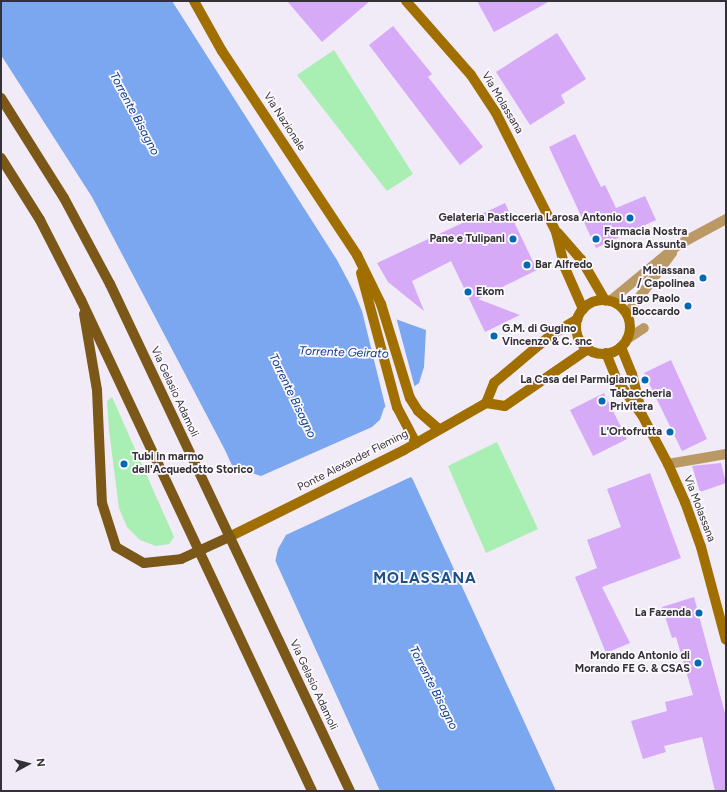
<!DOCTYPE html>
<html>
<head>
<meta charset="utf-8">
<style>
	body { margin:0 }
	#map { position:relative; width:727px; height:792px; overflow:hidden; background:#f1eaf7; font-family:Figtree,sans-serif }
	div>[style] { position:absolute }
	.green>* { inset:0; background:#a9eeb2 }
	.water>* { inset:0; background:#7aa7f0 }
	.pier>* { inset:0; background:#f1eaf7 }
	.building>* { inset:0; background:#d7aaf8 }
	.street>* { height:10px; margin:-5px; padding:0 5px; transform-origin:5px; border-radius:5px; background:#bb9965 }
	.secondary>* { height:10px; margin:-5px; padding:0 5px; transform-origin:5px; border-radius:5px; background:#a16f00 }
	.secondary>.ring { margin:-5px; padding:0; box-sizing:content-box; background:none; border:10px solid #a16f00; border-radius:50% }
	.primary>* { height:10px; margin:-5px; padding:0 5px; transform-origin:5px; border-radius:5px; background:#7b5817 }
	.dots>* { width:11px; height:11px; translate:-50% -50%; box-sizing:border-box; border:2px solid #fcf9fe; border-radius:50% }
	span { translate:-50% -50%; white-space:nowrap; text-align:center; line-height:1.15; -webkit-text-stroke:3.5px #fcf9fe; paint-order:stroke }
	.street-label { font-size:11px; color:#333136 }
	.poi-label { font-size:11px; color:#333136; font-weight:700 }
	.right { translate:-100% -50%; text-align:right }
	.left { translate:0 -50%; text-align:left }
	.water-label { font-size:12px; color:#073d90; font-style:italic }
	.district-label { font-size:15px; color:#1a5082; font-weight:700; letter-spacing:1px }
	.frame { position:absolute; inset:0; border:2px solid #333136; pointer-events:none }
	.north { position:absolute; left:8px; top:744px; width:40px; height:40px; -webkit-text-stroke:3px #fcf9fe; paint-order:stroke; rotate:83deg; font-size:11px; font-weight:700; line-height:16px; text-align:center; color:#333136 }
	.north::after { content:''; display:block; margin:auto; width:14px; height:18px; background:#333136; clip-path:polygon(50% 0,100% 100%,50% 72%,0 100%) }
</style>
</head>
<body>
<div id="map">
	<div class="green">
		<i style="clip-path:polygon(334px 50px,413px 174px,387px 191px,297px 75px)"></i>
		<i style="clip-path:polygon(112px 397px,174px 537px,169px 544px,156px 546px,140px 540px,127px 527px,119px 508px,109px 430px,107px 401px)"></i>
		<i style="clip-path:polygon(497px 442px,538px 529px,486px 553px,448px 466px)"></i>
	</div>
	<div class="water">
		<i style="clip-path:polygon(1px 1px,172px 1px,337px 260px,362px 307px,426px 330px,424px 367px,419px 383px,384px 408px,379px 423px,413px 480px,556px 791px,380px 791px,225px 450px,92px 197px,1px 55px)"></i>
	</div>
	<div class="pier">
		<i style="clip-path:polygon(345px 271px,364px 305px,396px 317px,415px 388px,386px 409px,362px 311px)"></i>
		<i style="clip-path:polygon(383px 417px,382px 423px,413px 476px,286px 535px,278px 549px,274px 567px,231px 466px,261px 476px,372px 427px)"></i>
	</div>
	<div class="building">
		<i style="clip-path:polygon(287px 1px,370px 1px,322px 42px)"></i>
		<i style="clip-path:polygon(477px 1px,550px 1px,494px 32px)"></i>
		<i style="clip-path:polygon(393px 26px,432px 74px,428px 77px,483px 147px,460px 165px,369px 45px)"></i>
		<i style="clip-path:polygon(557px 33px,586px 79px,561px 95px,565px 103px,530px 125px,496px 72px)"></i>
		<i style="clip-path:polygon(575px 134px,601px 187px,605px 185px,616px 208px,645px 196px,656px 220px,596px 248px,549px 147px)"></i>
		<i style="clip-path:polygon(505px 203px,537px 270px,478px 299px,520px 315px,485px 332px,451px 261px,412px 281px,424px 311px,388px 282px,377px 263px)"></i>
		<i style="clip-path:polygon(671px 360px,707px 439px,682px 451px,644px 373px)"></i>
		<i style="clip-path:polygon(604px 393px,627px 439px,593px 456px,570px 410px)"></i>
		<i style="clip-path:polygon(721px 463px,726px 483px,700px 492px,692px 466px)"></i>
		<i style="clip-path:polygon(650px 473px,681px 558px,602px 587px,630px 643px,606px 653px,575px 577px,597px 568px,587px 540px,621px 527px,607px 489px)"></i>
		<i style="clip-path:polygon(694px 597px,726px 717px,726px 791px,715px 791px,702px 737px,664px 746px,666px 752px,643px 759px,631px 721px,667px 711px,665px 702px,693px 695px,676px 637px,672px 638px,662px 607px)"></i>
	</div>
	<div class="street">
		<i style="left:610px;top:301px;width:88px;rotate:-39.5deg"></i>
		<i style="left:678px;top:245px;width:55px;rotate:-28.4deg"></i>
		<i style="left:627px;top:314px;width:76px;rotate:-53.6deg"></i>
		<i style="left:627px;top:339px;width:20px;rotate:-33deg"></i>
		<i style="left:668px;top:464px;width:59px;rotate:-9.8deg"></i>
	</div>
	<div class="secondary">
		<i style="left:194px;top:1px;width:57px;rotate:60.8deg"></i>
		<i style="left:222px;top:51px;width:245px;rotate:56.5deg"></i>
		<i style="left:357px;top:255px;width:55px;rotate:63.9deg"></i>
		<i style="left:381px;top:304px;width:98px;rotate:72.9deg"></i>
		<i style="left:410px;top:398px;width:15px;rotate:58deg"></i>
		<i style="left:418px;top:411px;width:28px;rotate:41deg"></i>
		<i style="left:406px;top:1px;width:98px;rotate:48.7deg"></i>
		<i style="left:471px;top:75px;width:45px;rotate:56.7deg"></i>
		<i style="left:496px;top:113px;width:133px;rotate:63.2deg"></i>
		<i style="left:556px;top:232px;width:37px;rotate:76deg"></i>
		<i style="left:565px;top:268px;width:45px;rotate:66.3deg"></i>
		<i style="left:558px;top:233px;width:35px;rotate:49deg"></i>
		<i style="left:581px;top:259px;width:48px;rotate:59.7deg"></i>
		<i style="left:361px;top:273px;width:139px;rotate:75deg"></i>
		<i style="left:397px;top:407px;width:41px;rotate:62.2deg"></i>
		<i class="ring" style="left:576px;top:300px;width:44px;height:44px"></i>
		<i style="left:621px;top:347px;width:29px;rotate:68deg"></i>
		<i style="left:632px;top:374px;width:37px;rotate:76deg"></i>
		<i style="left:606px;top:353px;width:29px;rotate:68deg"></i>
		<i style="left:617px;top:380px;width:43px;rotate:54.5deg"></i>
		<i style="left:642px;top:415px;width:55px;rotate:62deg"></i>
		<i style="left:668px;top:464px;width:42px;rotate:65.9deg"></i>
		<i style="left:685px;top:502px;width:48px;rotate:70.4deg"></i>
		<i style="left:701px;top:547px;width:96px;rotate:75deg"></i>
		<i style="left:486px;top:403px;width:19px;rotate:9deg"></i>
		<i style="left:505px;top:406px;width:101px;rotate:-34.5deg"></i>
		<i style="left:229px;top:537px;width:195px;rotate:-26.4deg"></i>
		<i style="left:404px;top:450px;width:95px;rotate:-29.8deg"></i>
		<i style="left:486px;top:403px;width:22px;rotate:-68deg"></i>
		<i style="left:494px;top:383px;width:75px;rotate:-40.1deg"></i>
		<i style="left:551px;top:335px;width:31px;rotate:-31deg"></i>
	</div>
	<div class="primary">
		<i style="left:1px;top:98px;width:118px;rotate:57.8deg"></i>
		<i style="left:64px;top:198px;width:98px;rotate:61.9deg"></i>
		<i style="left:110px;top:284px;width:561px;rotate:64.67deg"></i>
		<i style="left:1px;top:158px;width:73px;rotate:57.8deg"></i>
		<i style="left:40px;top:220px;width:90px;rotate:62.9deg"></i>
		<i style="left:81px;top:300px;width:543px;rotate:64.8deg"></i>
		<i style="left:84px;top:314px;width:77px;rotate:80.3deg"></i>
		<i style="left:97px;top:390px;width:113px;rotate:87.5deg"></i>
		<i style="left:102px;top:503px;width:46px;rotate:72.3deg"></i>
		<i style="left:116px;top:547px;width:32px;rotate:30deg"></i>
		<i style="left:144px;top:563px;width:37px;rotate:-6deg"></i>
		<i style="left:181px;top:559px;width:53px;rotate:-24.6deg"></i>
	</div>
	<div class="dots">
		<i style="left:630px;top:218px;background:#0069b4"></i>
		<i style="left:513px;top:239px;background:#0069b4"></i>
		<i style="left:596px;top:239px;background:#0069b4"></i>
		<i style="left:527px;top:265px;background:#0069b4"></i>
		<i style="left:703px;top:278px;background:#0069b4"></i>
		<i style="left:468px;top:292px;background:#0069b4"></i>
		<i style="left:688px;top:306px;background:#0069b4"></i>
		<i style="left:494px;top:336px;background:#0069b4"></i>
		<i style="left:645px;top:380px;background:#0069b4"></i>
		<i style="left:602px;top:401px;background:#0069b4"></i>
		<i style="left:670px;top:432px;background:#0069b4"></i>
		<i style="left:124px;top:464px;background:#0069b4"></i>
		<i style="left:699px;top:613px;background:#0069b4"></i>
		<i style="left:698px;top:663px;background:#0069b4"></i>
	</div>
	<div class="street-label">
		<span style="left:502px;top:103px;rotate:59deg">Via Molassana</span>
		<span style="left:284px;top:122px;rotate:57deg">Via Nazionale</span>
		<span style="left:174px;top:392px;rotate:65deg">Via Gelasio Adamoli</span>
		<span style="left:353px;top:461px;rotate:-27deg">Ponte Alexander Fleming</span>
		<span style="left:699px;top:509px;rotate:69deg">Via Molassana</span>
		<span style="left:313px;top:685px;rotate:65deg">Via Gelasio Adamoli</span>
	</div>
	<div class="poi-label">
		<span class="right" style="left:622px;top:218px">Gelateria Pasticceria Larosa Antonio</span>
		<span class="left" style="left:604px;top:239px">Farmacia Nostra<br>Signora Assunta</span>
		<span class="right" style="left:505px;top:239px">Pane e Tulipani</span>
		<span class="left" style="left:535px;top:265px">Bar Alfredo</span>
		<span class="right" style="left:695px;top:278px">Molassana<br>/ Capolinea</span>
		<span class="left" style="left:476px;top:292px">Ekom</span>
		<span class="right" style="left:680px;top:306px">Largo Paolo<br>Boccardo</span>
		<span class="left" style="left:502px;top:336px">G.M. di Gugino<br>Vincenzo &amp; C. snc</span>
		<span class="right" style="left:637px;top:380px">La Casa del Parmigiano</span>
		<span class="left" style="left:610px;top:401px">Tabaccheria<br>Privitera</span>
		<span class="right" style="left:662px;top:432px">L'Ortofrutta</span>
		<span class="left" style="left:132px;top:464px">Tubi in marmo<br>dell'Acquedotto Storico</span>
		<span class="right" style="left:691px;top:613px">La Fazenda</span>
		<span class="right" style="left:690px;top:663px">Morando Antonio di<br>Morando FE G. &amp; CSAS</span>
	</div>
	<div class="water-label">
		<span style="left:134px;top:114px;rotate:62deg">Torrente Bisagno</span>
		<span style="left:344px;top:353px;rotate:2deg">Torrente Geirato</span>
		<span style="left:292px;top:396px;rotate:64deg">Torrente Bisagno</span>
		<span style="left:433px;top:688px;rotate:63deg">Torrente Bisagno</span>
	</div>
	<div class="district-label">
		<span style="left:425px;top:579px">MOLASSANA</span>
	</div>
	<div class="frame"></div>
	<div class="north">N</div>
</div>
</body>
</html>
